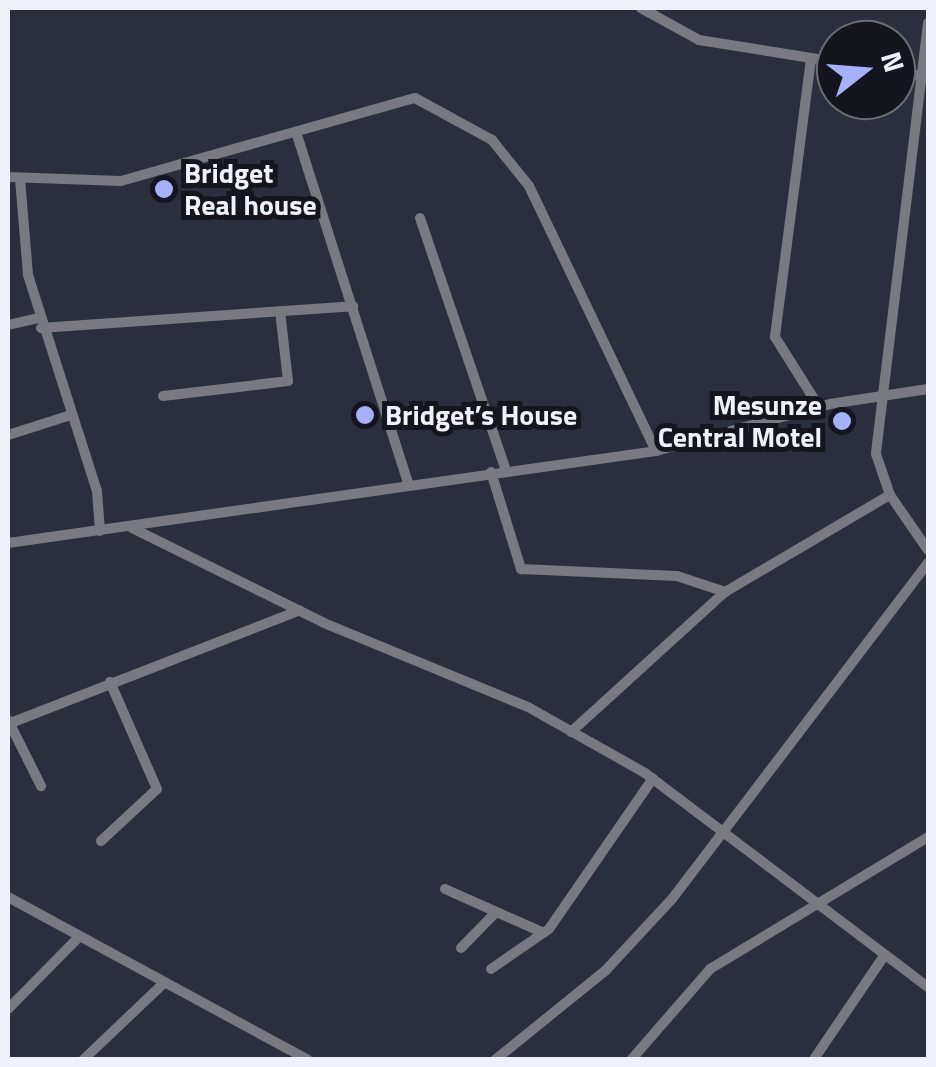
<!DOCTYPE html>
<html>
<head>
<meta charset="utf-8">
<style>
	body { margin:0 }
	#map { position:relative; width:936px; height:1067px; overflow:hidden; background:#2b2e3c; font-family:"Titillium Web",sans-serif }
	div>[style] { position:absolute }
	.minor>* { height:10px; margin:-5px; padding:0 5px; transform-origin:5px; border-radius:5px; background:#787981 }
	.dots>* { width:28px; height:28px; translate:-50% -50%; box-sizing:border-box; border:5px solid #15161d; border-radius:50% }
	span { translate:-50% -50%; white-space:nowrap; text-align:center; line-height:1.15; -webkit-text-stroke:10px #15161d; paint-order:stroke }
	.poi-label { font-size:28px; color:#eff1fb; font-weight:700 }
	.left { translate:0 -50%; text-align:left }
	.right { translate:-100% -50%; text-align:right }
	.frame { position:absolute; inset:0; border:10px solid #eff1fb; pointer-events:none }
	.north { position:absolute; left:816px; top:20px; width:100px; height:100px; box-sizing:border-box; background:#15161d; border:2px solid #6c6e76; border-radius:50%; rotate:73deg; font-size:28px; font-weight:700; line-height:40px; text-align:center; color:#eff1fb }
	.north::after { content:''; display:block; margin:auto; width:35px; height:45px; background:#a6b1fc; clip-path:polygon(50% 0,100% 100%,50% 72%,0 100%) }
</style>
</head>
<body>
<div id="map">
	<div class="minor">
		<i style="left:641px;top:8px;width:66px;rotate:28.9deg"></i>
		<i style="left:699px;top:40px;width:139px;rotate:9.1deg"></i>
		<i style="left:928px;top:23px;width:434px;rotate:96.9deg"></i>
		<i style="left:876px;top:454px;width:43px;rotate:71.1deg"></i>
		<i style="left:890px;top:495px;width:67px;rotate:55.4deg"></i>
		<i style="left:811px;top:59px;width:280px;rotate:97.4deg"></i>
		<i style="left:775px;top:337px;width:83px;rotate:57.8deg"></i>
		<i style="left:896px;top:72px;width:32px;rotate:9deg"></i>
		<i style="left:297px;top:135px;width:365px;rotate:72.3deg"></i>
		<i style="left:8px;top:177px;width:113px;rotate:2deg"></i>
		<i style="left:121px;top:181px;width:305px;rotate:-15.8deg"></i>
		<i style="left:415px;top:98px;width:88px;rotate:28.6deg"></i>
		<i style="left:492px;top:140px;width:59px;rotate:51.2deg"></i>
		<i style="left:529px;top:186px;width:294px;rotate:64.4deg"></i>
		<i style="left:20px;top:179px;width:96px;rotate:85.2deg"></i>
		<i style="left:28px;top:275px;width:227px;rotate:72.3deg"></i>
		<i style="left:97px;top:491px;width:40px;rotate:85.7deg"></i>
		<i style="left:420px;top:218px;width:266px;rotate:71.2deg"></i>
		<i style="left:8px;top:325px;width:31px;rotate:-13deg"></i>
		<i style="left:41px;top:328px;width:313px;rotate:-4deg"></i>
		<i style="left:163px;top:396px;width:126px;rotate:-6.8deg"></i>
		<i style="left:288px;top:381px;width:70px;rotate:-96.5deg"></i>
		<i style="left:8px;top:435px;width:66px;rotate:-17.6deg"></i>
		<i style="left:491px;top:472px;width:102px;rotate:72.8deg"></i>
		<i style="left:521px;top:569px;width:156px;rotate:2.6deg"></i>
		<i style="left:677px;top:576px;width:51px;rotate:18.4deg"></i>
		<i style="left:132px;top:528px;width:214px;rotate:26.3deg"></i>
		<i style="left:324px;top:623px;width:221px;rotate:22.4deg"></i>
		<i style="left:528px;top:707px;width:134px;rotate:29.4deg"></i>
		<i style="left:645px;top:773px;width:355px;rotate:37.1deg"></i>
		<i style="left:8px;top:543px;width:654px;rotate:-8.08deg"></i>
		<i style="left:656px;top:451px;width:180px;rotate:-15.1deg"></i>
		<i style="left:830px;top:404px;width:99px;rotate:-8.7deg"></i>
		<i style="left:8px;top:720px;width:74px;rotate:63.4deg"></i>
		<i style="left:8px;top:724px;width:313px;rotate:-21.3deg"></i>
		<i style="left:571px;top:732px;width:208px;rotate:-42.3deg"></i>
		<i style="left:725px;top:592px;width:191px;rotate:-30.5deg"></i>
		<i style="left:101px;top:841px;width:76px;rotate:-42.9deg"></i>
		<i style="left:157px;top:789px;width:117px;rotate:-113.7deg"></i>
		<i style="left:445px;top:889px;width:108px;rotate:24deg"></i>
		<i style="left:8px;top:897px;width:341px;rotate:28.5deg"></i>
		<i style="left:461px;top:948px;width:50px;rotate:-45.8deg"></i>
		<i style="left:491px;top:969px;width:70px;rotate:-34.6deg"></i>
		<i style="left:549px;top:929px;width:183px;rotate:-55.4deg"></i>
		<i style="left:8px;top:1009px;width:101px;rotate:-45.4deg"></i>
		<i style="left:814px;top:1059px;width:121px;rotate:-55.8deg"></i>
		<i style="left:83px;top:1060px;width:113px;rotate:-43.6deg"></i>
		<i style="left:495px;top:1060px;width:143px;rotate:-39deg"></i>
		<i style="left:606px;top:970px;width:97px;rotate:-47.1deg"></i>
		<i style="left:672px;top:899px;width:422px;rotate:-52.7deg"></i>
		<i style="left:631px;top:1060px;width:121px;rotate:-49deg"></i>
		<i style="left:710px;top:969px;width:255px;rotate:-31.2deg"></i>
	</div>
	<div class="dots">
		<i style="left:164px;top:189px;background:#a6b1fc"></i>
		<i style="left:365px;top:415px;background:#a6b1fc"></i>
		<i style="left:842px;top:421px;background:#a6b1fc"></i>
	</div>
	<div class="poi-label">
		<span class="left" style="left:184px;top:189px">Bridget<br>Real house</span>
		<span class="right" style="left:822px;top:421px">Mesunze<br>Central Motel</span>
		<span class="left" style="left:385px;top:415px">Bridget’s House</span>
	</div>
	<div class="frame"></div>
	<div class="north">N</div>
</div>
</body>
</html>
